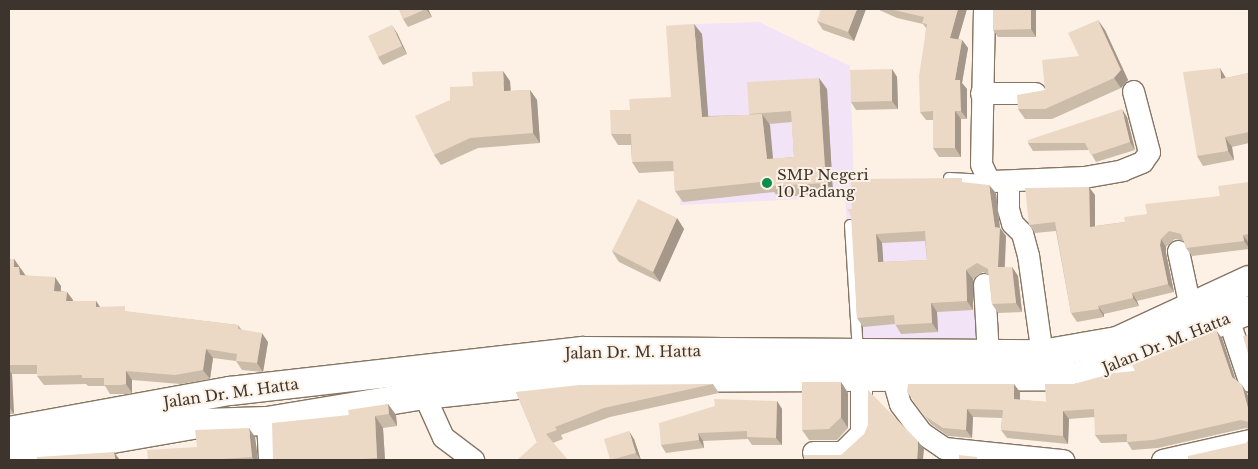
<!DOCTYPE html>
<html>
<head>
<meta charset="utf-8">
<style>
	body { margin:0 }
	#map { position:relative; width:1258px; height:469px; overflow:hidden; background:#fdf1e5; font-family:"Libre Baskerville",serif }
	div>[style] { position:absolute }
	.education>* { inset:0; background:#f2e3f7 }
	.roads { filter:drop-shadow(1px 0 #867563) drop-shadow(-1px 0 #867563) drop-shadow(0 1px #867563) drop-shadow(0 -1px #867563) }
	.service>* { height:10px; margin:-5px; padding:0 5px; transform-origin:5px; border-radius:5px; background:#fff }
	.minor>* { height:21px; margin:-10.5px; padding:0 10.5px; transform-origin:10.5px; border-radius:10.5px; background:#fff }
	.secondary>* { height:28px; margin:-14px; padding:0 14px; transform-origin:14px; border-radius:14px; background:#fff }
	.wall>* { inset:0; background:#cbbba9 }
	.shaded-wall>* { inset:0; background:#a5988a }
	.building>* { inset:0; background:#ecd9c5 }
	.dots>* { width:14px; height:14px; translate:-50% -50%; box-sizing:border-box; border:2px solid #fdf1e5; border-radius:50% }
	span { translate:-50% -50%; white-space:nowrap; text-align:center; line-height:1.15; -webkit-text-stroke:4px #fdf1e5; paint-order:stroke }
	.poi-label { font-size:15px; color:#3d352d }
	.left { translate:0 -50%; text-align:left }
	.street-label { font-size:15px; color:#3d352d }
	.frame { position:absolute; inset:0; border:10px solid #3d352d; pointer-events:none }
</style>
</head>
<body>
<div id="map">
	<div class="education">
		<i style="clip-path:polygon(759px 22px,850px 66px,854px 185px,970px 181px,978px 338px,855px 341px,845px 197px,680px 205px,669px 25px)"></i>
	</div>
	<div class="roads">
		<div class="service">
			<i style="left:949px;top:178px;width:38px;rotate:3deg"></i>
			<i style="left:850px;top:225px;width:126px;rotate:86.4deg"></i>
		</div>
		<div class="minor">
			<i style="left:984px;top:9px;width:155px;rotate:91.1deg"></i>
			<i style="left:981px;top:164px;width:14px;rotate:65deg"></i>
			<i style="left:987px;top:177px;width:7px;rotate:34deg"></i>
			<i style="left:993px;top:181px;width:91px;rotate:-2.5deg"></i>
			<i style="left:1084px;top:177px;width:39px;rotate:-10deg"></i>
			<i style="left:1122px;top:170px;width:22px;rotate:-22deg"></i>
			<i style="left:1142px;top:162px;width:12px;rotate:-55deg"></i>
			<i style="left:1149px;top:152px;width:63px;rotate:-104.7deg"></i>
			<i style="left:981px;top:93px;width:54px"></i>
			<i style="left:1008px;top:181px;width:28px;rotate:90deg"></i>
			<i style="left:1008px;top:209px;width:15px;rotate:74deg"></i>
			<i style="left:1012px;top:223px;width:14px;rotate:45deg"></i>
			<i style="left:1022px;top:233px;width:23px;rotate:75deg"></i>
			<i style="left:1028px;top:255px;width:100px;rotate:82deg"></i>
			<i style="left:1178px;top:251px;width:57px;rotate:77.9deg"></i>
			<i style="left:984px;top:284px;width:72px;rotate:86.8deg"></i>
			<i style="left:1228px;top:318px;width:66px;rotate:71.6deg"></i>
			<i style="left:892px;top:376px;width:29px;rotate:74deg"></i>
			<i style="left:900px;top:404px;width:36px;rotate:53deg"></i>
			<i style="left:922px;top:433px;width:27px;rotate:34deg"></i>
			<i style="left:944px;top:448px;width:120px;rotate:5.8deg"></i>
			<i style="left:424px;top:395px;width:46px;rotate:65.7deg"></i>
			<i style="left:443px;top:437px;width:38px;rotate:37deg"></i>
			<i style="left:267px;top:421px;width:39px;rotate:87deg"></i>
			<i style="left:813px;top:452px;width:29px"></i>
			<i style="left:842px;top:452px;width:27px;rotate:-45deg"></i>
			<i style="left:861px;top:433px;width:54px;rotate:-90deg"></i>
			<i style="left:1162px;top:460px;width:89px;rotate:-12.9deg"></i>
		</div>
		<div class="secondary">
			<i style="left:9px;top:431px;width:225px;rotate:-10.3deg"></i>
			<i style="left:230px;top:391px;width:355px;rotate:-6.5deg"></i>
			<i style="left:583px;top:351px;width:459px;rotate:0.4deg"></i>
			<i style="left:1042px;top:354px;width:76px;rotate:-9.8deg"></i>
			<i style="left:1117px;top:341px;width:145px;rotate:-24.8deg"></i>
			<i style="left:9px;top:457px;width:198px;rotate:-9.9deg"></i>
			<i style="left:204px;top:423px;width:63px;rotate:-1.8deg"></i>
			<i style="left:267px;top:421px;width:159px;rotate:-9.4deg"></i>
			<i style="left:424px;top:395px;width:161px;rotate:-6.1deg"></i>
			<i style="left:584px;top:378px;width:495px;rotate:-0.2deg"></i>
			<i style="left:1079px;top:376px;width:34px;rotate:-15deg"></i>
			<i style="left:1112px;top:367px;width:148px;rotate:-22.6deg"></i>
		</div>
	</div>
	<div class="wall">
		<i style="clip-path:polygon(399px 9px,428px 9px,432px 17px,408px 27px,403px 19px)"></i>
		<i style="clip-path:polygon(866px 9px,854px 41px,823px 30px,817px 21px)"></i>
		<i style="clip-path:polygon(877px 9px,967px 9px,958px 39px,962px 40px,968px 48px,962px 83px,967px 89px,967px 119px,961px 119px,961px 157px,939px 157px,933px 148px,933px 120px,926px 120px,920px 112px,926px 28px,923px 24px,897px 18px)"></i>
		<i style="clip-path:polygon(1036px 9px,1036px 37px,998px 37px,993px 30px)"></i>
		<i style="clip-path:polygon(1105px 30px,1128px 80px,1121px 88px,1052px 119px,1025px 119px,1018px 109px,1045px 90px)"></i>
		<i style="clip-path:polygon(397px 33px,407px 54px,383px 65px,378px 57px)"></i>
		<i style="clip-path:polygon(evenodd,702px 34px,708px 116px,750px 115px,749px 114px,827px 89px,833px 194px,778px 197px,774px 192px,683px 202px,675px 191px,674px 171px,639px 173px,632px 162px,631px 145px,618px 145px,611px 134px,630px 110px,671px 97px,702px 34px,792px 122px,794px 157px,773px 159px,769px 124px,792px 122px)"></i>
		<i style="clip-path:polygon(892px 69px,897px 77px,898px 109px,856px 110px,851px 102px)"></i>
		<i style="clip-path:polygon(1249px 73px,1249px 143px,1232px 147px,1234px 160px,1203px 166px,1197px 156px,1226px 78px)"></i>
		<i style="clip-path:polygon(510px 81px,511px 91px,530px 90px,537px 100px,540px 143px,478px 148px,441px 165px,434px 155px,473px 86px)"></i>
		<i style="clip-path:polygon(1127px 117px,1135px 150px,1096px 162px,1089px 150px,1033px 151px,1028px 143px)"></i>
		<i style="clip-path:polygon(1249px 182px,1249px 249px,1192px 256px,1186px 248px,1184px 241px,1175px 239px,1166px 247px,1166px 253px,1174px 292px,1137px 301px,1139px 306px,1104px 314px,1104px 317px,1077px 322px,1071px 313px,1056px 231px,1035px 233px,1029px 225px,1095px 195px,1095px 226px,1125px 222px,1147px 214px,1220px 196px)"></i>
		<i style="clip-path:polygon(evenodd,965px 183px,996px 193px,1000px 228px,1006px 236px,1005px 267px,1012px 267px,1018px 276px,1022px 312px,998px 313px,992px 304px,989px 275px,983px 272px,973px 279px,973px 310px,937px 312px,938px 332px,901px 334px,895px 324px,863px 327px,857px 318px,852px 209px,965px 183px,925px 241px,927px 260px,883px 262px,882px 243px,925px 241px)"></i>
		<i style="clip-path:polygon(677px 218px,684px 229px,660px 282px,619px 262px,612px 251px)"></i>
		<i style="clip-path:polygon(9px 259px,14px 259px,25px 275px,61px 286px,61px 291px,67px 292px,73px 301px,96px 301px,100px 307px,128px 312px,238px 325px,242px 330px,268px 342px,263px 372px,242px 370px,236px 361px,213px 358px,210px 379px,181px 384px,132px 380px,132px 393px,127px 394px,110px 394px,105px 386px,88px 386px,86px 384px,44px 385px,37px 376px,37px 374px,12px 374px,14px 414px,9px 414px)"></i>
		<i style="clip-path:polygon(1222px 338px,1236px 380px,1242px 385px,1247px 393px,1249px 400px,1249px 429px,1246px 428px,1158px 448px,1132px 450px,1127px 442px,1101px 443px,1095px 435px,1095px 417px,1069px 419px,1068px 444px,1007px 438px,1001px 430px,1002px 418px,973px 417px,972px 438px,948px 436px,931px 424px,913px 400px,1020px 392px,1020px 400px,1046px 402px,1074px 384px,1135px 371px)"></i>
		<i style="clip-path:polygon(841px 382px,848px 393px,848px 428px,837px 440px,809px 440px,802px 430px)"></i>
		<i style="clip-path:polygon(713px 384px,719px 393px,610px 417px,561px 435px,563px 439px,553px 443px,537px 442px,516px 392px)"></i>
		<i style="clip-path:polygon(777px 401px,782px 409px,782px 445px,752px 445px,748px 439px,703px 441px,704px 448px,666px 453px,661px 445px)"></i>
		<i style="clip-path:polygon(388px 404px,396px 415px,397px 426px,383px 428px,385px 460px,273px 460px,349px 415px)"></i>
		<i style="clip-path:polygon(255px 437px,258px 460px,148px 460px,197px 447px)"></i>
		<i style="clip-path:polygon(634px 439px,641px 460px,610px 460px)"></i>
	</div>
	<div class="shaded-wall">
		<i style="clip-path:polygon(426px 9px,428px 9px,432px 17px)"></i>
		<i style="clip-path:polygon(857px 9px,866px 9px,854px 41px,848px 32px)"></i>
		<i style="clip-path:polygon(958px 9px,967px 9px,956px 47px,950px 38px)"></i>
		<i style="clip-path:polygon(1031px 9px,1036px 9px,1036px 37px,1031px 29px)"></i>
		<i style="clip-path:polygon(1098px 20px,1105px 30px,1128px 80px,1121px 88px,1114px 78px)"></i>
		<i style="clip-path:polygon(694px 24px,702px 34px,709px 127px,702px 117px)"></i>
		<i style="clip-path:polygon(392px 25px,397px 33px,407px 54px,402px 46px)"></i>
		<i style="clip-path:polygon(962px 40px,968px 48px,962px 83px,967px 89px,967px 119px,961px 111px,955px 80px)"></i>
		<i style="clip-path:polygon(1220px 68px,1226px 78px,1221px 79px)"></i>
		<i style="clip-path:polygon(892px 69px,897px 77px,898px 109px,892px 101px)"></i>
		<i style="clip-path:polygon(503px 71px,510px 81px,511px 101px,504px 91px)"></i>
		<i style="clip-path:polygon(819px 78px,827px 89px,833px 194px,826px 183px)"></i>
		<i style="clip-path:polygon(530px 90px,537px 100px,540px 143px,533px 133px)"></i>
		<i style="clip-path:polygon(1122px 109px,1127px 117px,1135px 150px,1130px 142px)"></i>
		<i style="clip-path:polygon(955px 111px,961px 119px,961px 157px,955px 148px)"></i>
		<i style="clip-path:polygon(762px 114px,770px 125px,774px 170px,767px 159px)"></i>
		<i style="clip-path:polygon(1225px 137px,1232px 147px,1234px 160px,1228px 151px)"></i>
		<i style="clip-path:polygon(989px 185px,996px 193px,1000px 230px,1000px 228px,1006px 236px,1004px 276px,998px 267px,995px 227px)"></i>
		<i style="clip-path:polygon(1089px 187px,1095px 195px,1095px 235px,1090px 227px)"></i>
		<i style="clip-path:polygon(677px 218px,684px 229px,660px 282px,653px 272px)"></i>
		<i style="clip-path:polygon(876px 234px,882px 243px,884px 271px,878px 262px)"></i>
		<i style="clip-path:polygon(1243px 235px,1249px 243px,1249px 248px,1244px 241px)"></i>
		<i style="clip-path:polygon(1161px 239px,1166px 247px,1166px 253px,1174px 292px,1168px 284px,1160px 245px)"></i>
		<i style="clip-path:polygon(14px 259px,26px 276px,26px 284px,14px 267px)"></i>
		<i style="clip-path:polygon(1012px 267px,1018px 276px,1022px 312px,1016px 303px)"></i>
		<i style="clip-path:polygon(966px 270px,973px 279px,973px 310px,967px 301px)"></i>
		<i style="clip-path:polygon(55px 277px,61px 286px,60px 300px,54px 291px)"></i>
		<i style="clip-path:polygon(67px 292px,73px 300px,73px 310px,66px 301px)"></i>
		<i style="clip-path:polygon(1132px 293px,1137px 301px,1139px 306px,1133px 298px)"></i>
		<i style="clip-path:polygon(96px 301px,102px 310px,96px 307px)"></i>
		<i style="clip-path:polygon(931px 303px,937px 312px,938px 332px,932px 323px)"></i>
		<i style="clip-path:polygon(1098px 306px,1104px 314px,1104px 317px,1099px 309px)"></i>
		<i style="clip-path:polygon(1216px 330px,1222px 338px,1237px 385px,1232px 377px)"></i>
		<i style="clip-path:polygon(262px 333px,268px 342px,263px 372px,257px 363px)"></i>
		<i style="clip-path:polygon(206px 349px,213px 358px,210px 379px,203px 370px)"></i>
		<i style="clip-path:polygon(9px 370px,12px 374px,14px 414px,9px 407px)"></i>
		<i style="clip-path:polygon(126px 371px,132px 380px,132px 393px,126px 384px)"></i>
		<i style="clip-path:polygon(841px 382px,848px 393px,848px 428px,841px 417px)"></i>
		<i style="clip-path:polygon(1014px 384px,1020px 392px,1020px 407px,1014px 399px)"></i>
		<i style="clip-path:polygon(1242px 385px,1247px 393px,1249px 400px,1249px 412px)"></i>
		<i style="clip-path:polygon(777px 401px,782px 409px,782px 445px,776px 438px)"></i>
		<i style="clip-path:polygon(388px 404px,396px 415px,397px 426px,389px 414px)"></i>
		<i style="clip-path:polygon(967px 409px,973px 417px,972px 438px,966px 430px)"></i>
		<i style="clip-path:polygon(1063px 411px,1069px 419px,1068px 444px,1063px 436px)"></i>
		<i style="clip-path:polygon(375px 416px,383px 428px,385px 460px,378px 460px,377px 458px)"></i>
		<i style="clip-path:polygon(249px 428px,255px 437px,258px 460px,254px 460px,252px 457px)"></i>
		<i style="clip-path:polygon(629px 431px,634px 439px,641px 460px,636px 453px)"></i>
		<i style="clip-path:polygon(698px 433px,703px 441px,704px 448px,699px 440px)"></i>
		<i style="clip-path:polygon(918px 441px,924px 449px,923px 460px,917px 460px)"></i>
		<i style="clip-path:polygon(114px 452px,120px 460px,115px 460px)"></i>
	</div>
	<div class="building">
		<i style="clip-path:polygon(399px 9px,426px 9px,403px 19px)"></i>
		<i style="clip-path:polygon(821px 9px,857px 9px,848px 32px,817px 21px)"></i>
		<i style="clip-path:polygon(890px 9px,958px 9px,950px 38px,962px 40px,955px 80px,960px 80px,961px 111px,955px 111px,955px 148px,933px 148px,933px 111px,920px 112px,919px 76px,927px 24px,922px 23px,924px 17px)"></i>
		<i style="clip-path:polygon(993px 9px,1031px 9px,1031px 29px,993px 30px)"></i>
		<i style="clip-path:polygon(1098px 20px,1121px 70px,1114px 78px,1045px 109px,1018px 109px,1017px 95px,1045px 90px,1042px 60px,1079px 56px,1068px 33px)"></i>
		<i style="clip-path:polygon(694px 24px,702px 117px,762px 114px,767px 159px,794px 157px,791px 111px,749px 114px,747px 82px,819px 78px,826px 183px,771px 186px,770px 181px,675px 191px,673px 161px,632px 162px,631px 134px,611px 134px,610px 110px,630px 110px,629px 99px,671px 97px,666px 26px)"></i>
		<i style="clip-path:polygon(392px 25px,402px 46px,378px 57px,368px 36px)"></i>
		<i style="clip-path:polygon(1220px 68px,1221px 79px,1249px 73px,1249px 132px,1225px 137px,1228px 151px,1197px 156px,1183px 72px)"></i>
		<i style="clip-path:polygon(892px 69px,892px 101px,851px 102px,850px 70px)"></i>
		<i style="clip-path:polygon(503px 71px,504px 91px,530px 90px,533px 133px,470px 138px,434px 155px,415px 116px,450px 100px,450px 87px,473px 86px,472px 72px)"></i>
		<i style="clip-path:polygon(1122px 109px,1130px 142px,1091px 155px,1085px 143px,1028px 143px,1028px 140px)"></i>
		<i style="clip-path:polygon(evenodd,962px 178px,962px 182px,989px 185px,995px 227px,1000px 228px,998px 267px,1012px 267px,1016px 303px,992px 304px,988px 269px,977px 263px,966px 270px,967px 301px,931px 303px,932px 323px,895px 325px,894px 315px,857px 318px,851px 216px,847px 209px,852px 209px,851px 179px,962px 178px,925px 231px,927px 260px,878px 262px,876px 234px,925px 231px)"></i>
		<i style="clip-path:polygon(1249px 182px,1249px 234px,1243px 235px,1244px 241px,1186px 248px,1181px 234px,1169px 231px,1161px 239px,1160px 245px,1168px 284px,1132px 293px,1133px 298px,1098px 306px,1099px 309px,1071px 313px,1055px 222px,1029px 225px,1025px 188px,1089px 187px,1090px 227px,1125px 222px,1124px 217px,1147px 214px,1145px 204px,1220px 196px,1218px 186px)"></i>
		<i style="clip-path:polygon(638px 199px,677px 218px,653px 272px,612px 251px)"></i>
		<i style="clip-path:polygon(9px 259px,14px 259px,14px 267px,19px 267px,20px 275px,55px 277px,54px 291px,67px 292px,66px 301px,96px 301px,96px 307px,125px 306px,125px 311px,238px 325px,238px 329px,262px 333px,257px 363px,236px 361px,237px 354px,206px 349px,203px 370px,175px 375px,126px 371px,126px 384px,121px 385px,104px 385px,104px 378px,82px 378px,82px 375px,37px 376px,37px 365px,9px 365px)"></i>
		<i style="clip-path:polygon(1216px 330px,1232px 377px,1242px 385px,1249px 412px,1249px 422px,1241px 420px,1153px 440px,1127px 442px,1127px 434px,1095px 435px,1094px 409px,1063px 411px,1063px 436px,1001px 430px,1003px 410px,967px 409px,966px 430px,943px 428px,925px 416px,907px 392px,908px 384px,1014px 384px,1014px 399px,1046px 402px,1045px 384px,1074px 384px,1114px 373px,1135px 371px,1132px 365px)"></i>
		<i style="clip-path:polygon(1249px 335px,1249px 357px,1243px 336px)"></i>
		<i style="clip-path:polygon(802px 382px,841px 382px,841px 417px,829px 429px,802px 430px)"></i>
		<i style="clip-path:polygon(713px 384px,604px 408px,555px 427px,557px 430px,546px 434px,568px 460px,517px 460px,537px 442px,516px 392px,579px 385px)"></i>
		<i style="clip-path:polygon(868px 390px,918px 441px,917px 460px,804px 460px,804px 455px,841px 455px,864px 434px,868px 425px)"></i>
		<i style="clip-path:polygon(714px 399px,777px 401px,776px 438px,747px 437px,747px 431px,698px 433px,699px 440px,661px 445px,659px 423px,715px 406px)"></i>
		<i style="clip-path:polygon(388px 404px,389px 414px,375px 416px,377px 458px,350px 460px,273px 460px,272px 423px,349px 415px,348px 410px)"></i>
		<i style="clip-path:polygon(249px 428px,252px 457px,207px 460px,148px 460px,147px 450px,197px 447px,195px 430px)"></i>
		<i style="clip-path:polygon(629px 431px,636px 453px,610px 460px,604px 439px)"></i>
		<i style="clip-path:polygon(1249px 439px,1249px 460px,1188px 460px,1188px 456px,1246px 443px)"></i>
		<i style="clip-path:polygon(114px 452px,115px 460px,37px 460px,37px 457px)"></i>
		<i style="clip-path:polygon(959px 455px,977px 457px,977px 460px,959px 460px)"></i>
	</div>
	<div class="dots">
		<i style="left:767px;top:183px;background:#088f4c"></i>
	</div>
	<div class="poi-label">
		<span class="left" style="left:777px;top:183px">SMP Negeri<br>10 Padang</span>
	</div>
	<div class="street-label">
		<span style="left:1166px;top:343px;rotate:-22deg">Jalan Dr. M. Hatta</span>
		<span style="left:633px;top:352px;rotate:-1deg">Jalan Dr. M. Hatta</span>
		<span style="left:231px;top:393px;rotate:-8deg">Jalan Dr. M. Hatta</span>
	</div>
	<div class="frame"></div>
</div>
</body>
</html>
